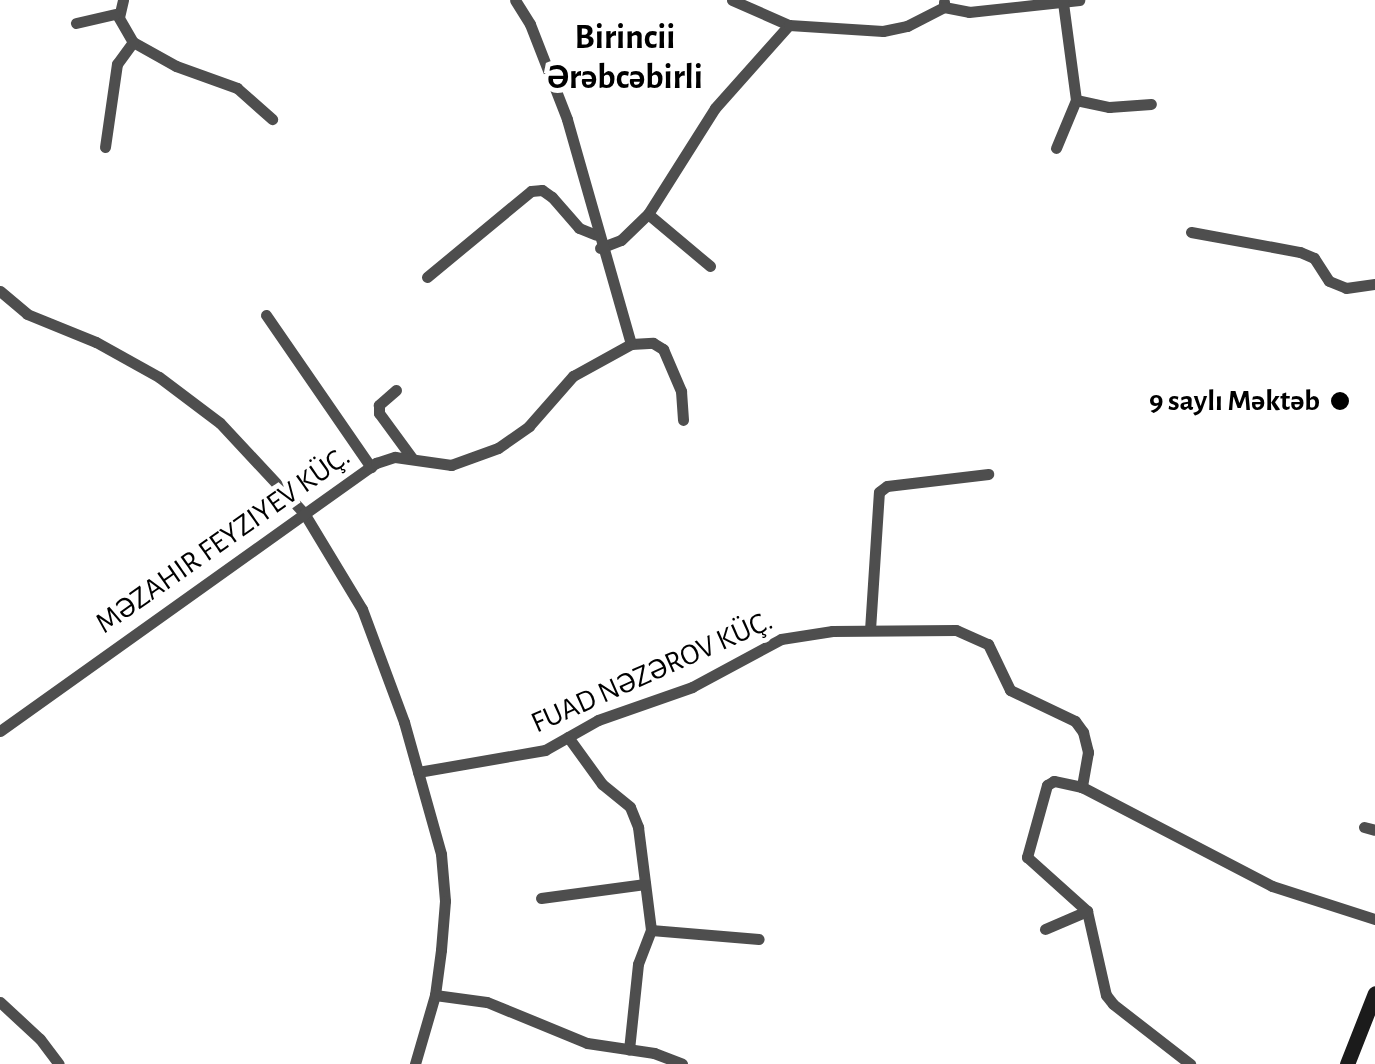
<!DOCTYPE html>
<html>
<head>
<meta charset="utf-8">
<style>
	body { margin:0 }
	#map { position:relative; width:1375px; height:1064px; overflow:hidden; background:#fff; font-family:"Alegreya Sans",sans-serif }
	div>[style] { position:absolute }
	.street>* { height:11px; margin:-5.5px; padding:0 5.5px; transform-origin:5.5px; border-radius:5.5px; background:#4e4e4e }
	.secondary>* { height:15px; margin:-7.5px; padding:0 7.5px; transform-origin:7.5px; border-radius:7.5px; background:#1b1b1b }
	.dots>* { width:28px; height:28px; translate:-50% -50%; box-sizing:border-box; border:5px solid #fff; border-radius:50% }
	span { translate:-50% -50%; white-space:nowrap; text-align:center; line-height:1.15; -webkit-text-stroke:10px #fff; paint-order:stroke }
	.poi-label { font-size:30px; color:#000; font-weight:700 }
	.right { translate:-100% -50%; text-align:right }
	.street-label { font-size:30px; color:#000 }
	.quarter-label { font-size:35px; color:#000; font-weight:700 }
</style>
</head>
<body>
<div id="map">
	<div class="street">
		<i style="left:123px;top:0;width:18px;rotate:103deg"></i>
		<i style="left:119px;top:18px;width:28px;rotate:60deg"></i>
		<i style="left:133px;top:42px;width:49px;rotate:29.2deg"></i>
		<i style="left:176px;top:66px;width:65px;rotate:19.8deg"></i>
		<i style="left:237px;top:88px;width:47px;rotate:41.5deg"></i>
		<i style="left:732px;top:0;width:62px;rotate:23.7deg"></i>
		<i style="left:944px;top:2px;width:5px;rotate:90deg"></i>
		<i style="left:944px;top:7px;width:25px;rotate:11deg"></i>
		<i style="left:969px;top:12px;width:111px;rotate:-6.2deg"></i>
		<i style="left:76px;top:23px;width:40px;rotate:-13deg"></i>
		<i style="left:1076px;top:100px;width:34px;rotate:12deg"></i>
		<i style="left:1109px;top:107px;width:42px;rotate:-4.1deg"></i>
		<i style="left:105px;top:147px;width:84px;rotate:-81.8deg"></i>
		<i style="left:117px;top:64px;width:27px;rotate:-54deg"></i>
		<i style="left:1056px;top:148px;width:52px;rotate:-67.4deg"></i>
		<i style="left:1076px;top:100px;width:99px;rotate:-97.6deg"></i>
		<i style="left:648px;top:214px;width:81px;rotate:40deg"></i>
		<i style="left:1191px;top:232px;width:111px;rotate:10.4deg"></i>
		<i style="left:1300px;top:252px;width:15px;rotate:23deg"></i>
		<i style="left:1314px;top:258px;width:27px;rotate:57deg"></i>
		<i style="left:1329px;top:281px;width:18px;rotate:22deg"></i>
		<i style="left:1346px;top:288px;width:29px;rotate:-8deg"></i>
		<i style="left:600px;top:248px;width:22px;rotate:-21deg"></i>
		<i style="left:621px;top:240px;width:37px;rotate:-44deg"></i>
		<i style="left:648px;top:214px;width:125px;rotate:-57.7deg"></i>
		<i style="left:715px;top:108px;width:111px;rotate:-48.3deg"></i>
		<i style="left:789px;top:25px;width:94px;rotate:3.7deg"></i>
		<i style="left:883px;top:31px;width:25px;rotate:-12deg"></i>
		<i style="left:907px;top:26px;width:42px;rotate:-27.2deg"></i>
		<i style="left:427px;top:277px;width:135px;rotate:-39.6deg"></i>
		<i style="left:531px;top:191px;width:11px;rotate:-5deg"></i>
		<i style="left:542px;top:190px;width:12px;rotate:35deg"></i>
		<i style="left:552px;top:197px;width:41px;rotate:48.9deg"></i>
		<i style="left:579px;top:228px;width:18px;rotate:22deg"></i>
		<i style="left:0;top:291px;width:35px;rotate:40deg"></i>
		<i style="left:27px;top:314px;width:74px;rotate:22.1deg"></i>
		<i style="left:96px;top:342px;width:72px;rotate:29.1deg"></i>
		<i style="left:159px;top:377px;width:76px;rotate:37deg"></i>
		<i style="left:220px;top:423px;width:123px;rotate:47deg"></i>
		<i style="left:304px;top:513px;width:112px;rotate:58.9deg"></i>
		<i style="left:362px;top:609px;width:121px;rotate:69.6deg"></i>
		<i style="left:404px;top:722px;width:137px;rotate:74.3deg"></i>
		<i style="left:441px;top:854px;width:47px;rotate:85.1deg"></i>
		<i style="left:445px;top:901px;width:49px;rotate:94.7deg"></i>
		<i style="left:441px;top:950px;width:45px;rotate:97.6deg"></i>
		<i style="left:435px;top:995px;width:72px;rotate:106.2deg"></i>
		<i style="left:266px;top:315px;width:185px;rotate:55.4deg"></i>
		<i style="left:631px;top:344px;width:22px;rotate:-3deg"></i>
		<i style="left:653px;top:343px;width:12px;rotate:31deg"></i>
		<i style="left:663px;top:349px;width:46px;rotate:66.8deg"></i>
		<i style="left:681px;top:391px;width:29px;rotate:86deg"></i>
		<i style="left:396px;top:390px;width:23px;rotate:139deg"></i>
		<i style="left:379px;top:405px;width:8px;rotate:90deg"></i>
		<i style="left:379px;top:413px;width:56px;rotate:53.7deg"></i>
		<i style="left:870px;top:630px;width:138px;rotate:-86.3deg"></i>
		<i style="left:879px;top:492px;width:10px;rotate:-37deg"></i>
		<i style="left:887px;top:486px;width:102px;rotate:-6.8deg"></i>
		<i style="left:0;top:731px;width:462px;rotate:-35.5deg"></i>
		<i style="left:376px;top:463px;width:20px;rotate:-18deg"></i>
		<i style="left:395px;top:457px;width:57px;rotate:8.1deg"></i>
		<i style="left:451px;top:465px;width:50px;rotate:-19.9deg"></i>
		<i style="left:498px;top:448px;width:38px;rotate:-35deg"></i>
		<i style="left:529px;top:426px;width:67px;rotate:-48.7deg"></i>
		<i style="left:573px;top:376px;width:66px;rotate:-28.9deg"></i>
		<i style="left:631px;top:344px;width:234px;rotate:-105.9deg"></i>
		<i style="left:567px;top:119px;width:102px;rotate:-111.3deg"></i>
		<i style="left:530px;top:24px;width:28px;rotate:-122deg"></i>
		<i style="left:568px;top:737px;width:58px;rotate:54.1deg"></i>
		<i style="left:602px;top:784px;width:36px;rotate:39deg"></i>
		<i style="left:630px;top:807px;width:22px;rotate:68deg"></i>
		<i style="left:638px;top:827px;width:104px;rotate:82.8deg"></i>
		<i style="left:651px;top:930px;width:36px;rotate:111deg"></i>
		<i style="left:638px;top:964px;width:86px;rotate:96deg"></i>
		<i style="left:418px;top:772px;width:129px;rotate:-9.8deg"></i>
		<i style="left:545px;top:750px;width:61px;rotate:-29.5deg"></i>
		<i style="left:598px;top:720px;width:100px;rotate:-19.3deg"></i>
		<i style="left:692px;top:687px;width:101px;rotate:-28.3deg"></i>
		<i style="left:781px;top:639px;width:52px;rotate:-8.9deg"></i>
		<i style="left:832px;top:631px;width:124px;rotate:-0.5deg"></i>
		<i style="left:956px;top:630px;width:35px;rotate:24deg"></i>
		<i style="left:988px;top:644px;width:51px;rotate:64.4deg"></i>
		<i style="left:1010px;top:690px;width:72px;rotate:25.5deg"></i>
		<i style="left:1075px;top:721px;width:14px;rotate:54deg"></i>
		<i style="left:1083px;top:732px;width:21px;rotate:76deg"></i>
		<i style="left:1088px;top:752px;width:36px;rotate:100deg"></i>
		<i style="left:1082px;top:787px;width:214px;rotate:27.5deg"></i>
		<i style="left:1272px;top:886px;width:108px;rotate:17.8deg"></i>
		<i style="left:1082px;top:787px;width:29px;rotate:-168deg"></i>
		<i style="left:1054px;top:781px;width:8px;rotate:150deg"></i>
		<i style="left:1047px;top:785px;width:75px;rotate:105.5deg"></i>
		<i style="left:1027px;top:857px;width:81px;rotate:42deg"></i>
		<i style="left:1087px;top:911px;width:86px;rotate:77.3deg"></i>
		<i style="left:1106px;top:995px;width:11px;rotate:52deg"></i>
		<i style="left:1113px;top:1004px;width:98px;rotate:37.9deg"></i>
		<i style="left:1364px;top:827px;width:11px;rotate:15deg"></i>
		<i style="left:541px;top:898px;width:105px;rotate:-7.7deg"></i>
		<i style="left:1045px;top:929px;width:46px;rotate:-23.2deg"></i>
		<i style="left:651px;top:930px;width:108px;rotate:4.8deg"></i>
		<i style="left:435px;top:995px;width:52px;rotate:7.7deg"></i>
		<i style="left:487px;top:1002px;width:108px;rotate:22.3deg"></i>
		<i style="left:587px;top:1043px;width:68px;rotate:8.5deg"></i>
		<i style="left:654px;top:1053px;width:30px;rotate:21deg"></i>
		<i style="left:0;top:1002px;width:54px;rotate:42.8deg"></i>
		<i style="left:40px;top:1039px;width:31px;rotate:53deg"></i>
	</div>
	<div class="secondary">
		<i style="left:1347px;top:1064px;width:76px;rotate:-68.5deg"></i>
	</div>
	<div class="dots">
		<i style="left:1340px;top:401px;background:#000"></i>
	</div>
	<div class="poi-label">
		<span class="right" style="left:1320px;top:401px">9 saylı Məktəb</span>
	</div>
	<div class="street-label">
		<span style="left:223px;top:540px;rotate:-35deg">MƏZAHIR FEYZIYEV KÜÇ.</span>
		<span style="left:652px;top:672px;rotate:-24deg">FUAD NƏZƏROV KÜÇ.</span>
	</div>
	<div class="quarter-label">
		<span style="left:625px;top:58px">Birincii<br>Ərəbcəbirli</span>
	</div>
</div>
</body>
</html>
